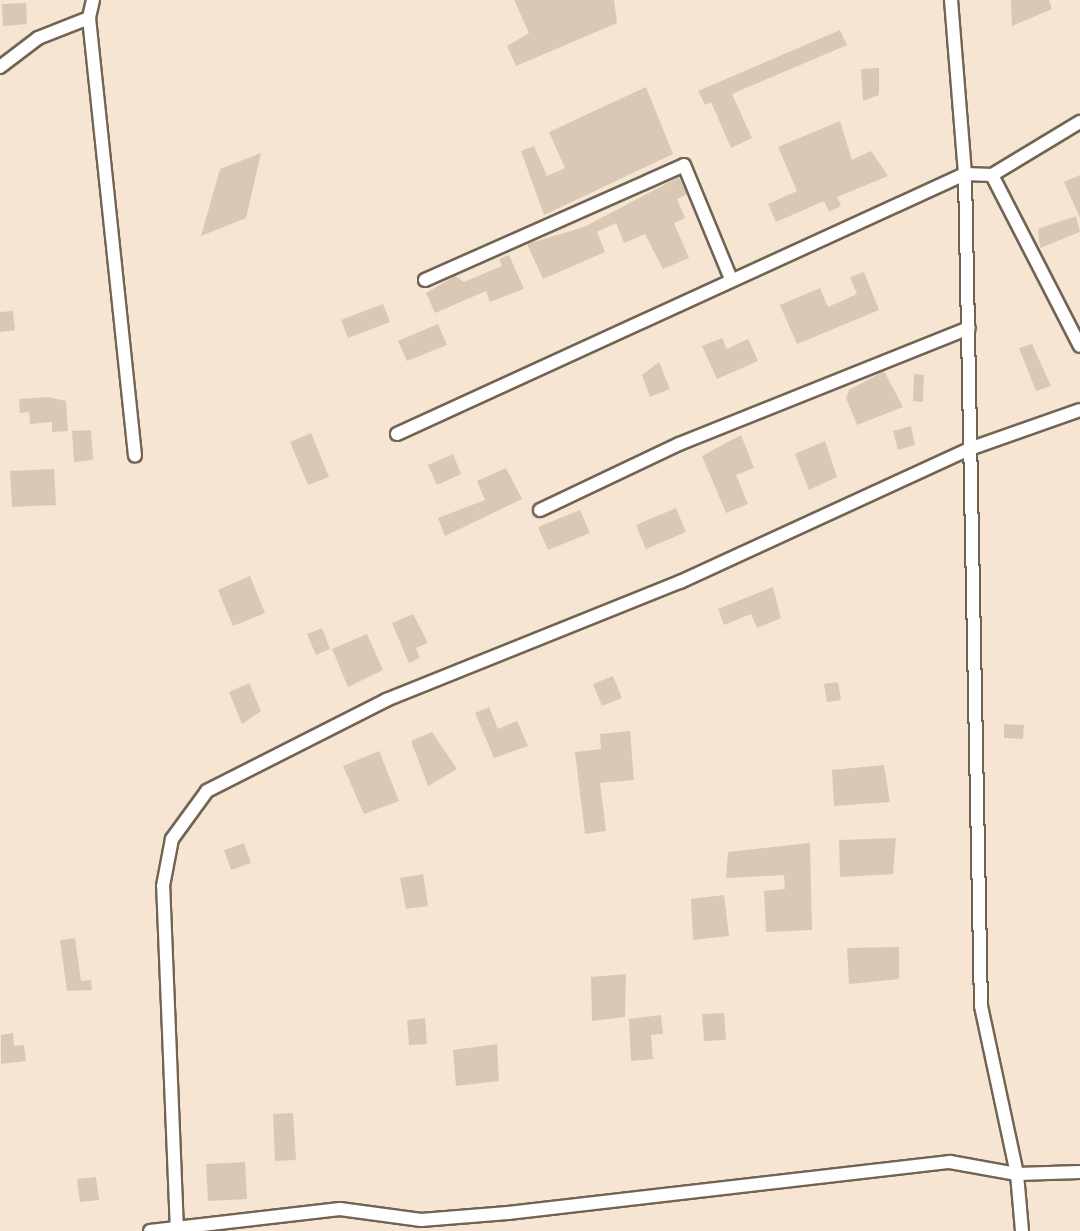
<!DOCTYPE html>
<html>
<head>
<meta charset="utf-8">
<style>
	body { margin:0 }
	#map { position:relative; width:1080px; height:1231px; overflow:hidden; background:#f6e5d3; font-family:"PT Sans Narrow",sans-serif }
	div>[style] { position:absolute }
	.building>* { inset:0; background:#d9c8b6 }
	.roads { filter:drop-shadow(2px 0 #726453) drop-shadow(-2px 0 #726453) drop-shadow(0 2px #726453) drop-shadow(0 -2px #726453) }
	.street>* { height:12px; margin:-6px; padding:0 6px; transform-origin:6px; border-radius:6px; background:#fff }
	span { translate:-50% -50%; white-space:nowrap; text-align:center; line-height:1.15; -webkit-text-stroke:7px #f6e5d3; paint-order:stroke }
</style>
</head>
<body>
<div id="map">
	<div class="building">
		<i style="clip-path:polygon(514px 0,614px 0,617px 23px,516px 66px,507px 46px,529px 33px)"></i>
		<i style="clip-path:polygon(1011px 0,1049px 0,1052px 9px,1012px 26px)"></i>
		<i style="clip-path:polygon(26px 3px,27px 24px,3px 26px,2px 4px)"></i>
		<i style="clip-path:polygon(840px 30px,847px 45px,732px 94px,752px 138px,731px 148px,711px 102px,705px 105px,698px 91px)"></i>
		<i style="clip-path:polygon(879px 68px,879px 95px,863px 101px,861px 69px)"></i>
		<i style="clip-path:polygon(646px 87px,673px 154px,544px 215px,521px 151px,534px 146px,547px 176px,565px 168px,549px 132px)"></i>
		<i style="clip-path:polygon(840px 121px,852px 160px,871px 151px,888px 176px,837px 197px,841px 206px,829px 212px,824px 201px,776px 222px,768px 204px,797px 191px,778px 147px)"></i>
		<i style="clip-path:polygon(261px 153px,246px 218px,201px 236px,220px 169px)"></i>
		<i style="clip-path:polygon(1080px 175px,1080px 218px,1064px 182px)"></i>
		<i style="clip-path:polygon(679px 177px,687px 194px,677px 199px,685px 218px,674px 223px,689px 258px,663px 269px,645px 234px,624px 243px,616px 223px,597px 232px,605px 252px,543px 279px,527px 244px,584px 227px)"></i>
		<i style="clip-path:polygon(1076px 216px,1080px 232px,1040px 248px,1038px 229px)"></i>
		<i style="clip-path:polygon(509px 255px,524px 289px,490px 302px,486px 291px,435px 313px,426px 293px,455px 276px,464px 282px,502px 266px,499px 259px)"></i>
		<i style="clip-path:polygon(864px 272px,879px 310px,797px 344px,780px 305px,820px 288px,828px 307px,857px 294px,850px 277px)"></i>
		<i style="clip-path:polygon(383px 304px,390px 322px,348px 338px,341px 320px)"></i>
		<i style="clip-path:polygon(13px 311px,15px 330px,0 332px,0 312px)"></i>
		<i style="clip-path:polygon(438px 324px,447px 345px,407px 361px,398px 341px)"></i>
		<i style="clip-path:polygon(722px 338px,727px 349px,748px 339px,758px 361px,717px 379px,702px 346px)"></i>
		<i style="clip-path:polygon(1032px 344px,1051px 386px,1036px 391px,1019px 348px)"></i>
		<i style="clip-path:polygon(659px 362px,670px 389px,650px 397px,642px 375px)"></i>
		<i style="clip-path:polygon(884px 371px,903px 407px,857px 425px,846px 398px,849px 390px)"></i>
		<i style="clip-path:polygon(914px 374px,924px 375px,923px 402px,913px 401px)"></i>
		<i style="clip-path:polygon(48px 397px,66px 401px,68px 431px,52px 432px,52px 422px,30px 424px,29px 412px,20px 413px,19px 399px)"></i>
		<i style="clip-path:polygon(911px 426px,915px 445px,898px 450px,893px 431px)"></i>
		<i style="clip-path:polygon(91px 430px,93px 460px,74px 462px,72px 431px)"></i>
		<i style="clip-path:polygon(311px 433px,329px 477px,308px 485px,290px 442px)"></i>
		<i style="clip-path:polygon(741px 435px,754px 468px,736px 475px,748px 504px,726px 513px,702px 456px)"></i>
		<i style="clip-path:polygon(825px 441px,837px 477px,809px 490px,795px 454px)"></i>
		<i style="clip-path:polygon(453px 454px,461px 474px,437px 485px,428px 465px)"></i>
		<i style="clip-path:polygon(506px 468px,522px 499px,445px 536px,438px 518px,485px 500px,477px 481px)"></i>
		<i style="clip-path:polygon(54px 469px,56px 505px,12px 507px,10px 471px)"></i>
		<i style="clip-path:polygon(676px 508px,686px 532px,646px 549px,636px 525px)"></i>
		<i style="clip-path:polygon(580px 510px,590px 533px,548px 550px,538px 527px)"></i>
		<i style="clip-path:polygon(250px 576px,265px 613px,233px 626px,218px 590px)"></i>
		<i style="clip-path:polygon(773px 587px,781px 618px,757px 628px,751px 614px,724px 625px,718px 609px)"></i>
		<i style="clip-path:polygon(413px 614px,428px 643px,416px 648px,420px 658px,409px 663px,392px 623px)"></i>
		<i style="clip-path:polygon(322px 628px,330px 649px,316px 655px,307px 634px)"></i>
		<i style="clip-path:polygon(367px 634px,383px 670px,348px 687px,332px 649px)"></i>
		<i style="clip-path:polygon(613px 676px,622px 698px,602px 706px,593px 684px)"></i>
		<i style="clip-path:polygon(838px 682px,841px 700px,827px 702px,824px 684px)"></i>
		<i style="clip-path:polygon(249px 683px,261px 711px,242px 724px,229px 692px)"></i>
		<i style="clip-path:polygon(489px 707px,498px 729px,517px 721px,528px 746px,494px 758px,475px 713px)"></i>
		<i style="clip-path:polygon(1004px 724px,1024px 725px,1023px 739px,1004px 738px)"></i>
		<i style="clip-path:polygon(630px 731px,634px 780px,600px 783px,606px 831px,585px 834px,575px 752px,601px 749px,600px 734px)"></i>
		<i style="clip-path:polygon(432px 732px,457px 769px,428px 786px,411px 741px)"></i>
		<i style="clip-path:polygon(379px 751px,399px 801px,364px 814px,343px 766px)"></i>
		<i style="clip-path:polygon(884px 765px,890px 802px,834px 806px,832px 770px)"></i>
		<i style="clip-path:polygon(896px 838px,893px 874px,840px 877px,839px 840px)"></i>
		<i style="clip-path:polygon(244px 843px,251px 863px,231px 870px,224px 850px)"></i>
		<i style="clip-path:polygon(810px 843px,812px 930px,766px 932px,764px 891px,785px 889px,784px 875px,726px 878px,728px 852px)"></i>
		<i style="clip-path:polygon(423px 874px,428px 906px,406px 909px,400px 878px)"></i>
		<i style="clip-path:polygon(724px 895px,729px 936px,693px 940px,691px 899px)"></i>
		<i style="clip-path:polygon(75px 938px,81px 981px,91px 980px,92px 990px,67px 991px,60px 940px)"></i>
		<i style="clip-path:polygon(899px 947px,899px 979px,849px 984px,847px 948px)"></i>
		<i style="clip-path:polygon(626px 974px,625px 1017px,592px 1021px,591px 977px)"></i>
		<i style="clip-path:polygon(724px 1013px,726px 1040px,704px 1041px,702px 1014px)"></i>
		<i style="clip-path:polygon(661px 1015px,663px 1034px,651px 1035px,653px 1059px,631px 1061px,629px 1019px)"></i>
		<i style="clip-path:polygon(425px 1018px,427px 1044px,409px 1045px,407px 1020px)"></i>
		<i style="clip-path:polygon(13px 1033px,14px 1046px,24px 1045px,26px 1061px,1px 1064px,1px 1035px)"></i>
		<i style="clip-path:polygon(497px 1044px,499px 1081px,456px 1086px,453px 1050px)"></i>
		<i style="clip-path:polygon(293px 1113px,296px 1160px,275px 1161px,273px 1114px)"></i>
		<i style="clip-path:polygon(245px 1162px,247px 1199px,208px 1201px,206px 1164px)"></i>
		<i style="clip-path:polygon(96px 1177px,99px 1200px,80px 1202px,77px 1179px)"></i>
	</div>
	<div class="roads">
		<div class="street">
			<i style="left:93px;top:0;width:18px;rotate:103deg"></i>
			<i style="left:89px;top:18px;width:440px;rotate:84deg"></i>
			<i style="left:951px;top:0;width:175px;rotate:85.4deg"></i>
			<i style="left:965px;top:174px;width:832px;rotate:88.9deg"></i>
			<i style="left:981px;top:1006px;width:172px;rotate:77.9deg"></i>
			<i style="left:1017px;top:1174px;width:57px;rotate:85deg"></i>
			<i style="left:0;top:67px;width:48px;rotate:-37.3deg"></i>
			<i style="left:38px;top:38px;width:55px;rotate:-21.4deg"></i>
			<i style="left:992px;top:175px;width:192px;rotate:62.8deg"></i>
			<i style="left:425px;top:280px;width:283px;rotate:-23.9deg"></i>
			<i style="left:684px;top:165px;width:123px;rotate:67.6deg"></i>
			<i style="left:397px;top:434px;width:625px;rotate:-24.6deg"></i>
			<i style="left:965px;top:174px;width:27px;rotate:2deg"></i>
			<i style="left:992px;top:175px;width:103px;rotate:-31.1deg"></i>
			<i style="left:540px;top:510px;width:154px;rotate:-25.4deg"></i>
			<i style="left:679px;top:444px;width:312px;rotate:-21.8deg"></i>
			<i style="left:150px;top:1231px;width:191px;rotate:-6.6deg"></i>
			<i style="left:340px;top:1209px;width:82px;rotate:7.7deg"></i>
			<i style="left:421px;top:1220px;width:87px;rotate:-4.6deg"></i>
			<i style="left:508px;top:1213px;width:445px;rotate:-6.6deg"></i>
			<i style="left:950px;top:1162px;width:68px;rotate:10.2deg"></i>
			<i style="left:1017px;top:1174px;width:63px;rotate:-1.8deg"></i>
			<i style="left:177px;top:1231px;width:345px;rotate:-92.3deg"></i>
			<i style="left:163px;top:886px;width:48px;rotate:-79.2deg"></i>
			<i style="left:172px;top:839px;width:59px;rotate:-53.9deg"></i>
			<i style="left:207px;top:791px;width:201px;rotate:-26.9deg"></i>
			<i style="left:386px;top:700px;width:317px;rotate:-21.9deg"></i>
			<i style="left:680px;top:582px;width:321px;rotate:-24.7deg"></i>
			<i style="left:972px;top:448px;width:114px;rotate:-19.4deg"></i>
		</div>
	</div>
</div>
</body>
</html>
